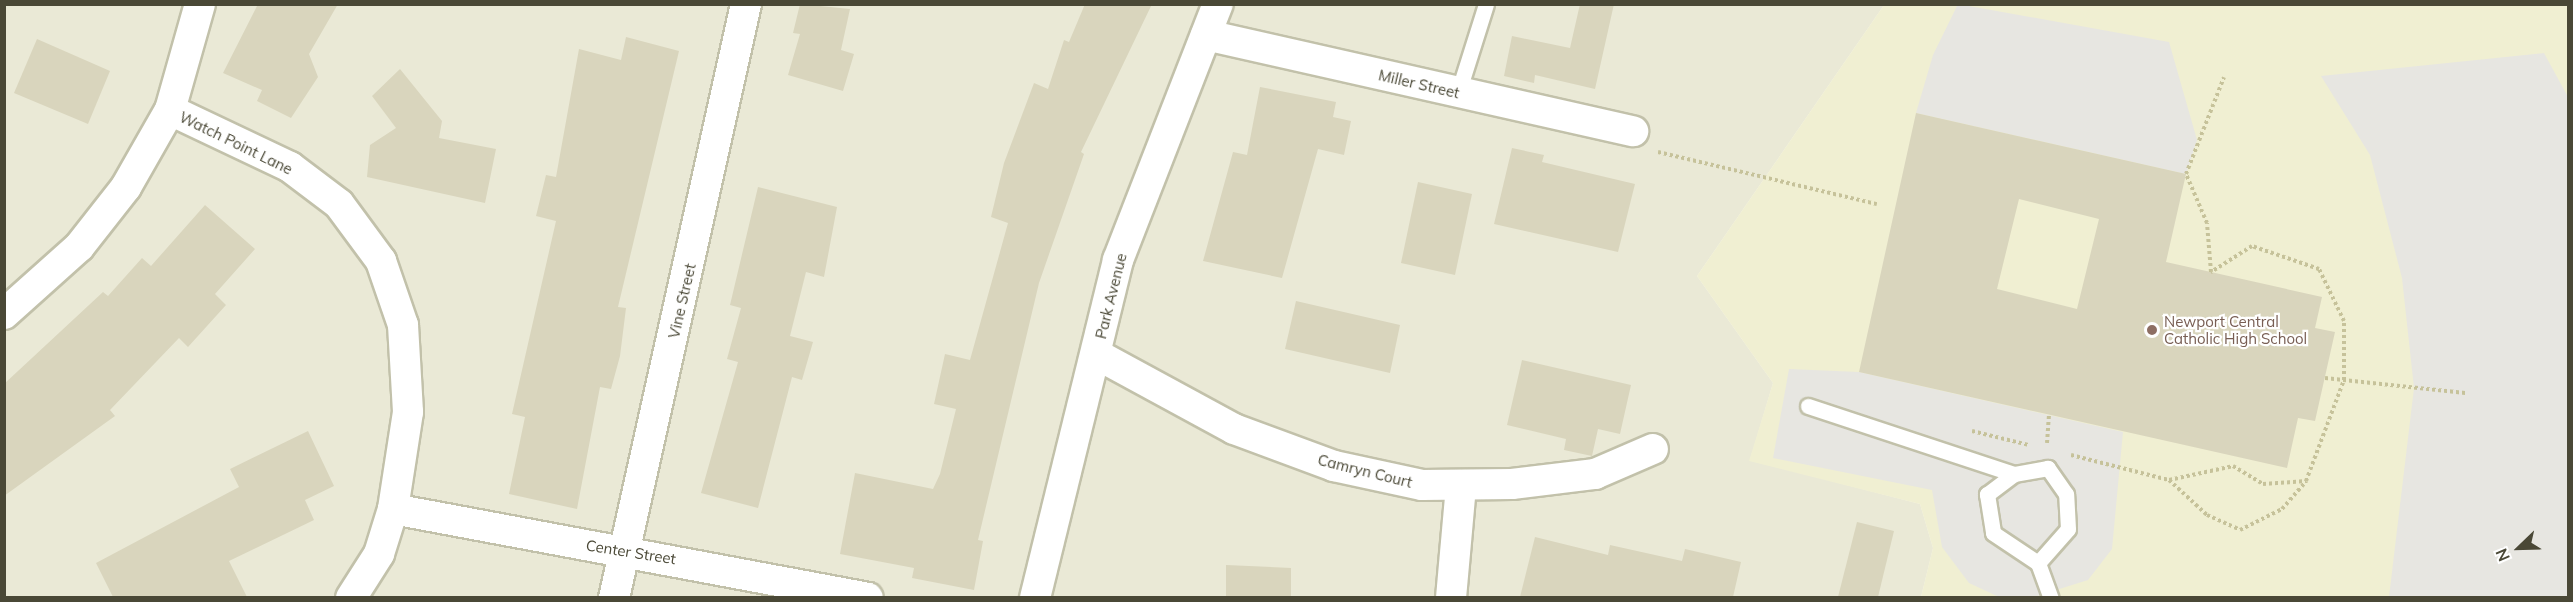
<!DOCTYPE html>
<html>
<head>
<meta charset="utf-8">
<style>
	body { margin:0 }
	#map { position:relative; width:2573px; height:602px; overflow:hidden; background:#f6f5e9; font-family:Mulish,sans-serif }
	div>[style] { position:absolute }
	.residential>* { inset:0; background:#eae9d6 }
	.education>* { inset:0; background:#f0efd2 }
	.parking>* { inset:0; background:#e7e6e1 }
	.building>* { inset:0; background:#d9d5bd }
	.path>* { height:4px; margin-top:-2px; transform-origin:0; background:repeating-linear-gradient(90deg,#c6c29a 0 3px,transparent 0 6px) }
	.roads { filter:drop-shadow(2px 0 #c2c1aa) drop-shadow(-2px 0 #c2c1aa) drop-shadow(0 2px #c2c1aa) drop-shadow(0 -2px #c2c1aa) }
	.service>* { height:15px; margin:-7.5px; padding:0 7.5px; transform-origin:7.5px; border-radius:7.5px; background:#fff }
	.minor>* { height:30px; margin:-15px; padding:0 15px; transform-origin:15px; border-radius:15px; background:#fff }
	.dots>* { width:16px; height:16px; translate:-50% -50%; box-sizing:border-box; border:3px solid #fff; border-radius:50% }
	span { translate:-50% -50%; white-space:nowrap; text-align:center; line-height:1.15; -webkit-text-stroke:4.5px #fff; paint-order:stroke }
	.street-label { font-size:15px; color:#4a4836 }
	.education-label { font-size:15px; color:#785e54 }
	.left { translate:0 -50%; text-align:left }
	.frame { position:absolute; inset:0; border:6px solid #4a4836; pointer-events:none }
	.north { position:absolute; left:2489px; top:518px; width:60px; height:60px; -webkit-text-stroke:4px #fff; paint-order:stroke; rotate:247deg; font-size:16px; font-weight:700; line-height:24px; text-align:center; color:#4a4836 }
	.north::after { content:''; display:block; margin:auto; width:21px; height:27px; background:#4a4836; clip-path:polygon(50% 0,100% 100%,50% 72%,0 100%) }
</style>
</head>
<body>
<div id="map">
	<div class="residential">
		<i style="clip-path:polygon(4px 5px,1884px 5px,1697px 276px,1773px 383px,1750px 460px,1920px 504px,1933px 548px,1921px 597px,5px 597px)"></i>
	</div>
	<div class="education">
		<i style="clip-path:polygon(1884px 5px,2568px 5px,2568px 597px,1921px 597px,1933px 548px,1920px 504px,1749px 461px,1773px 383px,1697px 276px)"></i>
	</div>
	<div class="parking">
		<i style="clip-path:polygon(1958px 4px,2169px 42px,2197px 140px,2186px 174px,1916px 113px,1933px 55px)"></i>
		<i style="clip-path:polygon(2544px 53px,2568px 97px,2568px 597px,2389px 597px,2414px 388px,2402px 278px,2370px 155px,2321px 76px)"></i>
		<i style="clip-path:polygon(1789px 369px,1859px 372px,2123px 432px,2112px 549px,2088px 580px,2034px 597px,1999px 597px,1969px 583px,1942px 547px,1932px 490px,1773px 458px)"></i>
	</div>
	<div class="building">
		<i style="clip-path:polygon(258px 4px,338px 4px,309px 54px,318px 77px,291px 118px,257px 101px,262px 90px,223px 73px)"></i>
		<i style="clip-path:polygon(800px 4px,850px 9px,841px 50px,854px 54px,843px 91px,788px 75px,800px 34px,793px 33px)"></i>
		<i style="clip-path:polygon(1085px 4px,1152px 4px,1081px 152px,1084px 154px,1039px 283px,978px 540px,983px 541px,974px 590px,912px 578px,914px 568px,840px 554px,855px 473px,933px 489px,940px 474px,956px 409px,934px 404px,945px 354px,970px 360px,1008px 223px,991px 217px,1004px 163px,1034px 83px,1048px 89px,1064px 40px,1069px 42px)"></i>
		<i style="clip-path:polygon(1580px 4px,1614px 4px,1595px 89px,1535px 75px,1534px 83px,1504px 76px,1512px 36px,1570px 48px)"></i>
		<i style="clip-path:polygon(626px 37px,679px 51px,618px 307px,626px 308px,620px 356px,611px 389px,600px 387px,577px 509px,509px 494px,525px 417px,512px 414px,556px 221px,536px 216px,546px 175px,556px 177px,579px 49px,621px 60px)"></i>
		<i style="clip-path:polygon(37px 39px,110px 71px,88px 124px,14px 93px)"></i>
		<i style="clip-path:polygon(400px 69px,442px 121px,439px 138px,496px 149px,485px 203px,367px 177px,370px 145px,396px 128px,372px 96px)"></i>
		<i style="clip-path:polygon(1260px 87px,1336px 102px,1333px 117px,1351px 121px,1344px 155px,1318px 149px,1282px 278px,1203px 261px,1233px 152px,1247px 155px)"></i>
		<i style="clip-path:polygon(evenodd,1916px 113px,2186px 174px,2166px 262px,2322px 297px,2315px 328px,2335px 332px,2315px 421px,2298px 418px,2287px 468px,1859px 372px,1916px 113px,2019px 199px,2099px 219px,2077px 309px,1997px 289px,2019px 199px)"></i>
		<i style="clip-path:polygon(1512px 148px,1544px 155px,1542px 162px,1635px 184px,1618px 252px,1494px 224px)"></i>
		<i style="clip-path:polygon(1418px 182px,1472px 194px,1455px 275px,1401px 263px)"></i>
		<i style="clip-path:polygon(758px 187px,837px 207px,824px 277px,806px 272px,790px 336px,813px 342px,802px 380px,792px 377px,758px 508px,701px 493px,738px 362px,727px 359px,741px 308px,730px 305px)"></i>
		<i style="clip-path:polygon(205px 205px,255px 249px,215px 294px,226px 305px,188px 347px,179px 338px,110px 410px,115px 416px,4px 496px,4px 384px,103px 292px,108px 296px,142px 258px,151px 266px)"></i>
		<i style="clip-path:polygon(1296px 301px,1400px 325px,1390px 373px,1285px 349px)"></i>
		<i style="clip-path:polygon(1522px 360px,1631px 385px,1620px 434px,1598px 429px,1592px 456px,1564px 450px,1566px 439px,1507px 425px)"></i>
		<i style="clip-path:polygon(308px 431px,334px 486px,305px 500px,314px 520px,229px 561px,247px 597px,113px 597px,96px 563px,239px 487px,230px 469px)"></i>
		<i style="clip-path:polygon(1857px 522px,1894px 531px,1878px 597px,1838px 597px)"></i>
		<i style="clip-path:polygon(1535px 537px,1608px 555px,1610px 545px,1682px 561px,1685px 549px,1741px 562px,1733px 597px,1520px 597px)"></i>
		<i style="clip-path:polygon(1226px 565px,1291px 568px,1291px 597px,1226px 597px)"></i>
	</div>
	<div class="path">
		<i style="left:1658px;top:152px;width:225px;rotate:13.4deg"></i>
		<i style="left:2325px;top:378px;width:141px;rotate:6.1deg"></i>
		<i style="left:1972px;top:431px;width:59px;rotate:13.8deg"></i>
		<i style="left:2047px;top:443px;width:28px;rotate:-86deg"></i>
		<i style="left:2071px;top:455px;width:101px;rotate:14.3deg"></i>
		<i style="left:2169px;top:480px;width:66px;rotate:-12.3deg"></i>
		<i style="left:2233px;top:466px;width:35px;rotate:31deg"></i>
		<i style="left:2263px;top:484px;width:43px;rotate:-4deg"></i>
		<i style="left:2169px;top:480px;width:52px;rotate:42.6deg"></i>
		<i style="left:2207px;top:515px;width:36px;rotate:24deg"></i>
		<i style="left:2240px;top:530px;width:47px;rotate:-26.6deg"></i>
		<i style="left:2282px;top:509px;width:37px;rotate:-49deg"></i>
		<i style="left:2306px;top:481px;width:108px;rotate:-69.4deg"></i>
		<i style="left:2344px;top:380px;width:59px;rotate:-90deg"></i>
		<i style="left:2344px;top:321px;width:58px;rotate:-115.7deg"></i>
		<i style="left:2319px;top:269px;width:71px;rotate:-161.1deg"></i>
		<i style="left:2252px;top:246px;width:49px;rotate:147.6deg"></i>
		<i style="left:2211px;top:272px;width:49px;rotate:-94.7deg"></i>
		<i style="left:2207px;top:223px;width:53px;rotate:-113.2deg"></i>
		<i style="left:2186px;top:174px;width:104px;rotate:-68.6deg"></i>
	</div>
	<div class="roads">
		<div class="service">
			<i style="left:1458px;top:93px;width:93px;rotate:-72.5deg"></i>
			<i style="left:1808px;top:406px;width:217px;rotate:18.3deg"></i>
			<i style="left:2038px;top:563px;width:45px;rotate:-48.6deg"></i>
			<i style="left:2068px;top:529px;width:35px;rotate:-93deg"></i>
			<i style="left:2066px;top:494px;width:32px;rotate:-125deg"></i>
			<i style="left:2048px;top:468px;width:35px;rotate:170deg"></i>
			<i style="left:2014px;top:474px;width:34px;rotate:143deg"></i>
			<i style="left:1987px;top:494px;width:39px;rotate:81deg"></i>
			<i style="left:1993px;top:533px;width:54px;rotate:33.7deg"></i>
			<i style="left:2038px;top:563px;width:37px;rotate:70deg"></i>
		</div>
		<div class="minor">
			<i style="left:1206px;top:35px;width:438px;rotate:12.7deg"></i>
			<i style="left:170px;top:110px;width:133px;rotate:25.4deg"></i>
			<i style="left:290px;top:167px;width:61px;rotate:37.1deg"></i>
			<i style="left:339px;top:204px;width:71px;rotate:53.6deg"></i>
			<i style="left:381px;top:261px;width:68px;rotate:71deg"></i>
			<i style="left:403px;top:325px;width:87px;rotate:86.7deg"></i>
			<i style="left:408px;top:412px;width:98px;rotate:98.8deg"></i>
			<i style="left:393px;top:509px;width:47px;rotate:107.3deg"></i>
			<i style="left:379px;top:554px;width:52px;rotate:122.5deg"></i>
			<i style="left:4px;top:314px;width:101px;rotate:-41.8deg"></i>
			<i style="left:79px;top:247px;width:76px;rotate:-51.9deg"></i>
			<i style="left:126px;top:187px;width:89px;rotate:-60.3deg"></i>
			<i style="left:170px;top:110px;width:110px;rotate:-74.2deg"></i>
			<i style="left:1096px;top:354px;width:157px;rotate:28.5deg"></i>
			<i style="left:1234px;top:429px;width:107px;rotate:20.3deg"></i>
			<i style="left:1334px;top:466px;width:90px;rotate:12.2deg"></i>
			<i style="left:1422px;top:485px;width:90px;rotate:-0.6deg"></i>
			<i style="left:1512px;top:484px;width:84px;rotate:-6.9deg"></i>
			<i style="left:1595px;top:474px;width:63px;rotate:-23.3deg"></i>
			<i style="left:393px;top:509px;width:483px;rotate:10.6deg"></i>
			<i style="left:614px;top:598px;width:608px;rotate:-77.47deg"></i>
			<i style="left:1035px;top:598px;width:348px;rotate:-76.2deg"></i>
			<i style="left:1118px;top:260px;width:275px;rotate:-68.7deg"></i>
			<i style="left:1451px;top:598px;width:113px;rotate:-84.9deg"></i>
		</div>
	</div>
	<div class="dots">
		<i style="left:2152px;top:330px;background:#8d6e63"></i>
	</div>
	<div class="street-label">
		<span style="left:1419px;top:84px;rotate:13deg">Miller Street</span>
		<span style="left:236px;top:143px;rotate:26deg">Watch Point Lane</span>
		<span style="left:1111px;top:296px;rotate:-76deg">Park Avenue</span>
		<span style="left:682px;top:301px;rotate:-77deg">Vine Street</span>
		<span style="left:1365px;top:471px;rotate:14deg">Camryn Court</span>
		<span style="left:631px;top:552px;rotate:9deg">Center Street</span>
	</div>
	<div class="education-label">
		<span class="left" style="left:2164px;top:330px">Newport Central<br>Catholic High School</span>
	</div>
	<div class="frame"></div>
	<div class="north">N</div>
</div>
</body>
</html>
